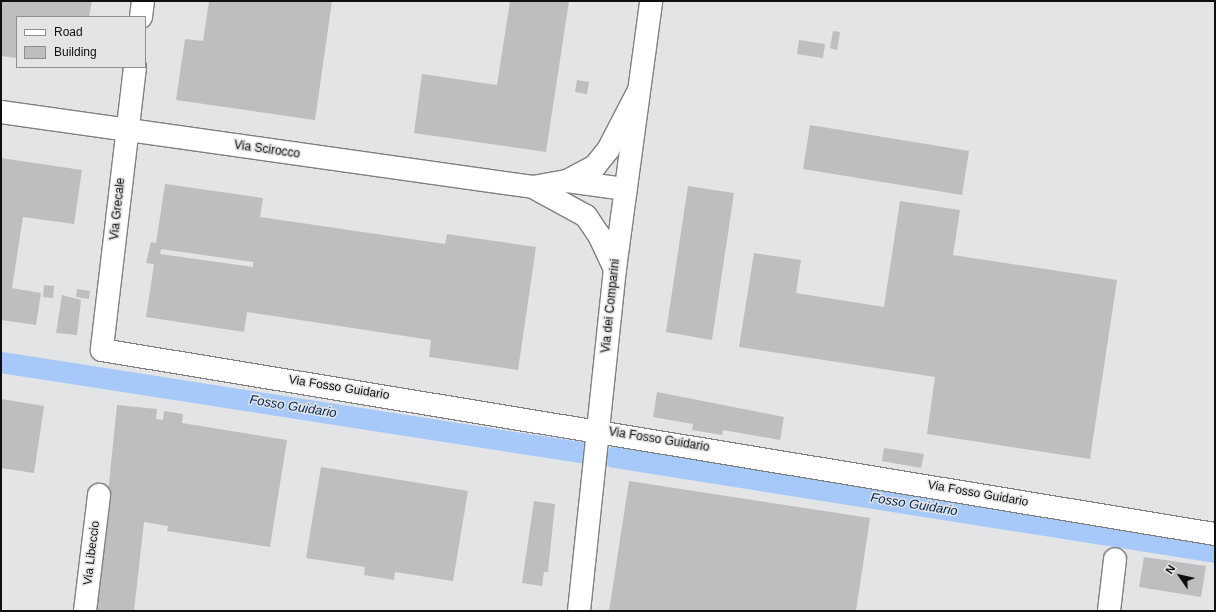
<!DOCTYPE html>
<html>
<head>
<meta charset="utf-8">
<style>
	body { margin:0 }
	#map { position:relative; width:1216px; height:612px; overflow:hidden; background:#e3e4e6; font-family:Arial,sans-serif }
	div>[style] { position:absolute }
	.canal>* { height:21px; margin:-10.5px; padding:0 10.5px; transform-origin:10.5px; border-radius:10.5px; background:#a7c9f9 }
	.building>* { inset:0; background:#bebdbf }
	.roads { filter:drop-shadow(1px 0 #7e7f81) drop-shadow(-1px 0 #7e7f81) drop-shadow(0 1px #7e7f81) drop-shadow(0 -1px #7e7f81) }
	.minor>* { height:22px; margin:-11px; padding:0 11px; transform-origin:11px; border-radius:11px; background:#fff }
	span { translate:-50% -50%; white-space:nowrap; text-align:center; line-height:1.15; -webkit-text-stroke:3px #e3e4e6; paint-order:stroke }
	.street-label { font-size:12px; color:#0e0f0f }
	.water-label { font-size:13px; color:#032858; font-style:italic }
	.frame { position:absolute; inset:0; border:2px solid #0e0f0f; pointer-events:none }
	.legend { position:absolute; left:16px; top:16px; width:130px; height:52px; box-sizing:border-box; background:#e3e4e6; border:1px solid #8e8f90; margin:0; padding:5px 7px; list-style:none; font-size:12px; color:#0e0f0f }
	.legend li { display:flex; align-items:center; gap:8px; height:20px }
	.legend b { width:20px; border:1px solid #8e8f90 }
	.north { position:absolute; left:1160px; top:556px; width:40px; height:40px; -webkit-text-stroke:3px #e3e4e6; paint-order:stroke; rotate:304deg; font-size:11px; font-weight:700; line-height:16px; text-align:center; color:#0e0f0f }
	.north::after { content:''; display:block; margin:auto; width:14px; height:18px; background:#0e0f0f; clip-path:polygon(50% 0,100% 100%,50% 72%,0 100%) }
</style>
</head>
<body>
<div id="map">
	<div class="canal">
		<i style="left:1px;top:362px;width:592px;rotate:8.84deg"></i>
		<i style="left:614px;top:457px;width:608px;rotate:8.98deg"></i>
	</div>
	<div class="building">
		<i style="clip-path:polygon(1px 1px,92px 1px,89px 17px,17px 17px,17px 58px,1px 56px)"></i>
		<i style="clip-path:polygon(209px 1px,332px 1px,315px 120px,176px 100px,185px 39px,203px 41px)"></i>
		<i style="clip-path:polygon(510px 1px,569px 1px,546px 152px,414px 133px,422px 74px,497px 85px)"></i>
		<i style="clip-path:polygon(833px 31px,840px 32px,837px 50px,830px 48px)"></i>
		<i style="clip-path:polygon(799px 40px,825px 44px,823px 58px,797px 54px)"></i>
		<i style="clip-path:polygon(577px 80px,589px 82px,587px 94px,575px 92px)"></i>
		<i style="clip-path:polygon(810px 125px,969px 151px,962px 195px,803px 169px)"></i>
		<i style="clip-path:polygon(1px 158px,82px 170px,74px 224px,23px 217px,12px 288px,41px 293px,36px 325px,1px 320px)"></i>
		<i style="clip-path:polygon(evenodd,165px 184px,263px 198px,260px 217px,445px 244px,447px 234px,536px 247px,518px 370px,429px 357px,431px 340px,247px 312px,244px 332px,146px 317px,154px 264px,146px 263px,151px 242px,156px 243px,165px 184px,161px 249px,253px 262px,253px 267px,160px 254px,161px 249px)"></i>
		<i style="clip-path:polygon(688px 186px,734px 193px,712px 340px,666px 332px)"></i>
		<i style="clip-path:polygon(900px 201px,960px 210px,953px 255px,1117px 280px,1090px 459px,927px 434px,935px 377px,739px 347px,754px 253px,801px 260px,796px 293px,884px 307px)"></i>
		<i style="clip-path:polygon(44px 285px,54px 286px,53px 298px,43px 297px)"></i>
		<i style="clip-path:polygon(77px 289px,90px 291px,89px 299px,76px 297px)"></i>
		<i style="clip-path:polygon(62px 295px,81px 300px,77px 335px,56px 333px)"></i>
		<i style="clip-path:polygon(657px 392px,784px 417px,780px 440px,723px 430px,722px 435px,692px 430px,693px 424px,653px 417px)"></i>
		<i style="clip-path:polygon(1px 399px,44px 406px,34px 473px,1px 468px)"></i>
		<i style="clip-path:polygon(117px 405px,157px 409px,156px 419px,163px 420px,164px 411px,183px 414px,182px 423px,287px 440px,270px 547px,167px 531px,168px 526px,144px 522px,134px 611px,96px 611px)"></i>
		<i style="clip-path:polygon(884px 448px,924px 454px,921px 468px,882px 461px)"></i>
		<i style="clip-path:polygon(321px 467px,468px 491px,453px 581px,395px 572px,394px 580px,364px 575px,365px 567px,306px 558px)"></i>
		<i style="clip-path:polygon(629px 481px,870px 518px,856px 611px,609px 611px)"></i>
		<i style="clip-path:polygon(534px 501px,555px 504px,548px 572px,544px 572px,542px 586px,522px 583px)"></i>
		<i style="clip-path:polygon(1144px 557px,1206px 566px,1201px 597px,1139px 587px)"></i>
	</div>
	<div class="roads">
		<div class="minor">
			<i style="left:141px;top:17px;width:16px;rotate:-83deg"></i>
			<i style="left:135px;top:67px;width:285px;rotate:96.7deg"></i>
			<i style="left:102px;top:350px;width:1128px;rotate:9.39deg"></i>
			<i style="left:1px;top:112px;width:537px;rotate:8.02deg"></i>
			<i style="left:533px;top:187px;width:35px;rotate:-10deg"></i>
			<i style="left:567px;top:181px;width:32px;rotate:-28deg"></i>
			<i style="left:595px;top:166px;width:21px;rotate:-51deg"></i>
			<i style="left:608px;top:150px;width:63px;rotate:-62.6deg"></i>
			<i style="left:567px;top:181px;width:59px;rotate:7.9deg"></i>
			<i style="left:533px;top:187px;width:60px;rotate:28.7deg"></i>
			<i style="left:586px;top:216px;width:23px;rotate:56deg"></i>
			<i style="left:599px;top:235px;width:38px;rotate:65deg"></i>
			<i style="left:85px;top:611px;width:117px;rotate:-83.1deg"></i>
			<i style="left:579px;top:611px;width:344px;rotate:-84deg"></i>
			<i style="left:615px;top:269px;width:270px;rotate:-82.3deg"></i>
			<i style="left:1109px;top:611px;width:52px;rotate:-83.4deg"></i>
		</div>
	</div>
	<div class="street-label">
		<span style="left:267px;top:150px;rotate:8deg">Via Scirocco</span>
		<span style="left:118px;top:209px;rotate:-84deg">Via Grecale</span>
		<span style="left:611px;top:306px;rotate:-84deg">Via dei Comparini</span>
		<span style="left:339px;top:388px;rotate:9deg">Via Fosso Guidario</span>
		<span style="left:659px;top:440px;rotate:9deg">Via Fosso Guidario</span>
		<span style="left:978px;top:494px;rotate:10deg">Via Fosso Guidario</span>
		<span style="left:92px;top:553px;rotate:-83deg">Via Libeccio</span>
	</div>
	<div class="water-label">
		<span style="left:293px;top:407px;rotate:9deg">Fosso Guidario</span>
		<span style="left:914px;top:505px;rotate:9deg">Fosso Guidario</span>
	</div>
	<div class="frame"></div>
	<ul class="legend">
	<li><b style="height:5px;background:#fff"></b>Road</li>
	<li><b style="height:11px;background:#bebdbf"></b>Building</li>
	</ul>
	<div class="north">N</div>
</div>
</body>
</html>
